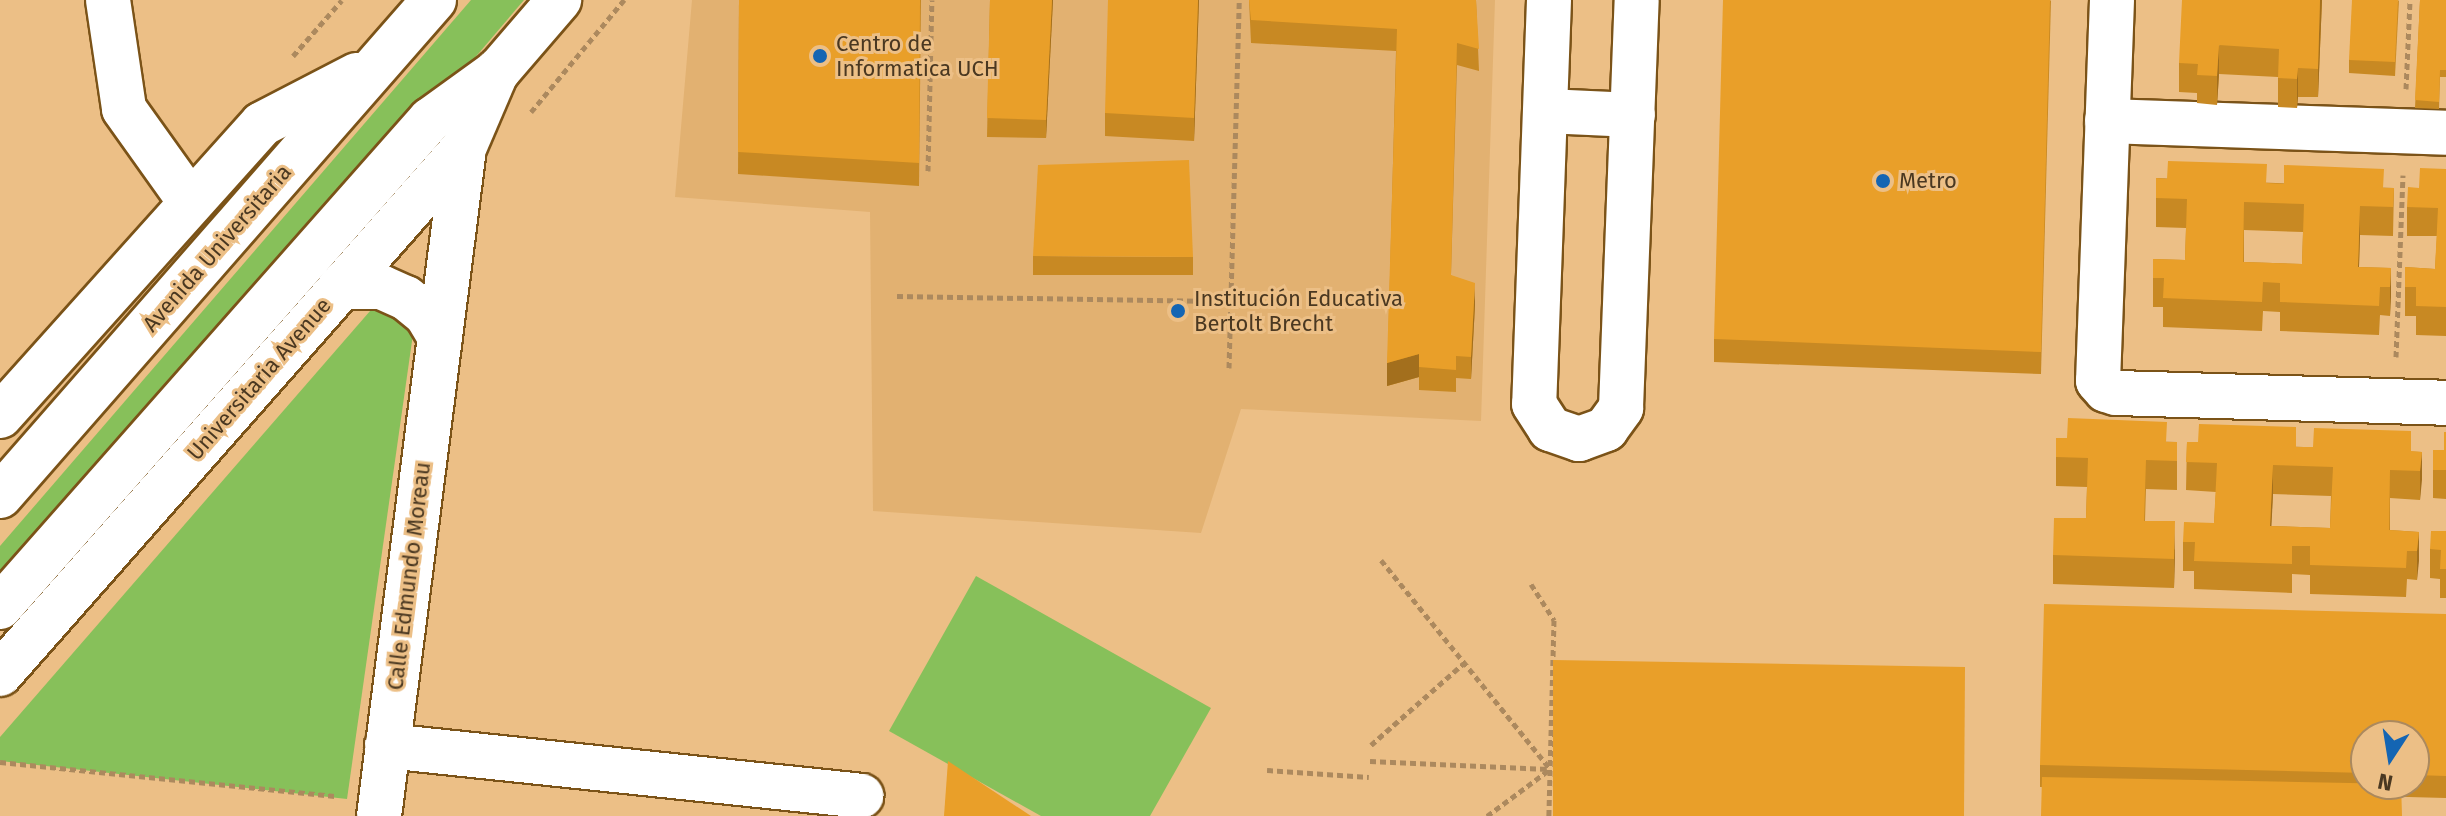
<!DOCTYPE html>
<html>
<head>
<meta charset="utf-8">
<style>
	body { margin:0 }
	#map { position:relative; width:2446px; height:816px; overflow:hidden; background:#ecbf86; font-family:"Fira Sans",sans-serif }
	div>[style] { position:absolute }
	.built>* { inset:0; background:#e2b171 }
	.green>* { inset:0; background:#87c05a }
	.path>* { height:5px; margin-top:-2.5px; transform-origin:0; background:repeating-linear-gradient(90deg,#ac895e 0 6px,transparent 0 10px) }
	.roads { filter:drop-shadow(2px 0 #7b5318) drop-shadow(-2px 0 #7b5318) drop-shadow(0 2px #7b5318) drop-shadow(0 -2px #7b5318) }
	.minor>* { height:44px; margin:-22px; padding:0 22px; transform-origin:22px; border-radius:22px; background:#fff }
	.major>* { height:44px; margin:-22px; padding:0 22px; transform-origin:22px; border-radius:22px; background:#fff }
	.wall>* { inset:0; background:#c88923 }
	.shaded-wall>* { inset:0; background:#a36f1d }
	.building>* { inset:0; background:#e99f29 }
	.dots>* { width:22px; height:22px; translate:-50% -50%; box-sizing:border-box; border:4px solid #ecbf86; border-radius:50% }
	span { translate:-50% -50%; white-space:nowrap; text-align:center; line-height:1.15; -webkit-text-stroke:6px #ecbf86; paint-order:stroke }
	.poi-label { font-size:22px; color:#4a3821 }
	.left { translate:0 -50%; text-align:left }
	.street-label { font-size:22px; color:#4a3821 }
	.north { position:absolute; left:2350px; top:720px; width:80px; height:80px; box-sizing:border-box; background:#ecbf86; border:2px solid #ab895e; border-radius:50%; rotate:192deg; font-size:22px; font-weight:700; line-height:32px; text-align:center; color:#4a3821 }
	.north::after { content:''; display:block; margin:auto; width:28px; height:36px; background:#1465b3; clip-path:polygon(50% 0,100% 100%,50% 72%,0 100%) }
</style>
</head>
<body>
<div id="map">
	<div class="built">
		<i style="clip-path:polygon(692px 0,1495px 0,1481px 421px,1241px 409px,1201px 533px,873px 511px,870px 212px,675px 197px)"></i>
	</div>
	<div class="green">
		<i style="clip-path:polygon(471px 0,524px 0,0 615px,0 546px)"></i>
		<i style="clip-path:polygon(377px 303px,413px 334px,347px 799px,0 761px,0 737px)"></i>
		<i style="clip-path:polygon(976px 576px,1211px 708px,1150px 816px,1041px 816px,889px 731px)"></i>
	</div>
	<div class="path">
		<i style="left:293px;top:56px;width:74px;rotate:-48.8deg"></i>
		<i style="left:2406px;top:89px;width:89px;rotate:-87.4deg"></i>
		<i style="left:531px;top:112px;width:146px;rotate:-50.3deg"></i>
		<i style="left:928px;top:171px;width:171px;rotate:-88.7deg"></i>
		<i style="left:897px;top:296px;width:333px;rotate:0.9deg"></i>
		<i style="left:2396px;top:357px;width:182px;rotate:-87.8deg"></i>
		<i style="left:1229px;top:368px;width:368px;rotate:-88.4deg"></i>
		<i style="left:1381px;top:560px;width:269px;rotate:51deg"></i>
		<i style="left:1531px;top:584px;width:43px;rotate:57.4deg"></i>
		<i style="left:1554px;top:620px;width:196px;rotate:91.5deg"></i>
		<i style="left:1371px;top:745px;width:123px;rotate:-41.4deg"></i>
		<i style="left:1370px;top:761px;width:179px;rotate:2.6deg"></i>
		<i style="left:0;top:762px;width:339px;rotate:5.8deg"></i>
		<i style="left:1267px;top:770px;width:102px;rotate:3.9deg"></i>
		<i style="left:1487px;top:816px;width:77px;rotate:-36.6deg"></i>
	</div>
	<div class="roads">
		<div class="minor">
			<i style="left:108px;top:0;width:110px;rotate:81.6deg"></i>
			<i style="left:124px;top:109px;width:115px;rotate:54.5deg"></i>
			<i style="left:1549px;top:0;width:404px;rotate:92.1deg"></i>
			<i style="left:1534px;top:404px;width:30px;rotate:57deg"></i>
			<i style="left:1550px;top:429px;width:31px;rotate:19deg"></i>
			<i style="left:1579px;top:439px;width:29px;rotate:-20deg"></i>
			<i style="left:1606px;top:429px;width:26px;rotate:-54deg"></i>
			<i style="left:1621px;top:408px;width:408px;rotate:-87.8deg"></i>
			<i style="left:2112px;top:0;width:381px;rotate:92.1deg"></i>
			<i style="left:2098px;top:381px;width:12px;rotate:48deg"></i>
			<i style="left:2106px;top:390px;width:10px;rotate:17deg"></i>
			<i style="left:2116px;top:393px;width:330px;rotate:1.7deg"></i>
			<i style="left:1546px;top:111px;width:87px;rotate:2.6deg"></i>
			<i style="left:2107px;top:121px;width:339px;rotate:2deg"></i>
			<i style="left:340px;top:287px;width:41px"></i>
			<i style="left:381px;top:287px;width:27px;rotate:24deg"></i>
			<i style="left:406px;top:298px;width:26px;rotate:39deg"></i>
			<i style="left:426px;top:314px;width:27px;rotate:59deg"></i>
			<i style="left:387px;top:746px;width:477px;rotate:6deg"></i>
			<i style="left:379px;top:816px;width:673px;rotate:-82.75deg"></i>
		</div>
		<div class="major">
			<i style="left:0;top:416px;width:392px;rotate:-48.1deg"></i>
			<i style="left:262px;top:124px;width:107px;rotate:-27.3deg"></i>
			<i style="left:0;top:496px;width:659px;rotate:-48.81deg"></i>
			<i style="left:0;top:607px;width:650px;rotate:-48.56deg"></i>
			<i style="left:430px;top:120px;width:84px;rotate:-35.8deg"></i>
			<i style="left:498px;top:71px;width:94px;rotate:-49.3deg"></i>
			<i style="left:0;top:674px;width:701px;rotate:-48.58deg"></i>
			<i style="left:464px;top:148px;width:84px;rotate:-66.8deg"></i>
		</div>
	</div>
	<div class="wall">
		<i style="clip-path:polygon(739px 0,921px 0,919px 186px,738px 174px)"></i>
		<i style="clip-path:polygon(990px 0,1053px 0,1046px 138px,987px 137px)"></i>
		<i style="clip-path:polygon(1199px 0,1194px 141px,1105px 136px,1105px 113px)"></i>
		<i style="clip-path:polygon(1249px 0,1476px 0,1479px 71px,1457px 65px,1451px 275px,1475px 305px,1471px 379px,1456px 378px,1456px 392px,1419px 390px,1419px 377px,1387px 386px,1396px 51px,1251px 43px)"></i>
		<i style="clip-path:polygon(2051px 0,2041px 374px,1714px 362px,1714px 339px)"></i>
		<i style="clip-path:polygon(2322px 0,2318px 97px,2298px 97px,2297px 108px,2278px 107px,2278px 77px,2219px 74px,2217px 105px,2197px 103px,2197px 93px,2179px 92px,2179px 63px)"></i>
		<i style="clip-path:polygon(2399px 0,2395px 76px,2349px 73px,2349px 60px)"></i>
		<i style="clip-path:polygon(2420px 0,2446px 0,2446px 77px,2440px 77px,2439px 109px,2415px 108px)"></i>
		<i style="clip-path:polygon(2446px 169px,2446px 336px,2416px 335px,2416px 316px,2405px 316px,2405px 267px,2435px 269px,2437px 236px,2407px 236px,2407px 207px,2419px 188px)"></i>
		<i style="clip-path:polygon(evenodd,2156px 178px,2394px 188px,2393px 236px,2360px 235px,2359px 267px,2391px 268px,2390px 316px,2380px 315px,2379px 335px,2280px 331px,2280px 312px,2263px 311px,2262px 331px,2163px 327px,2163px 307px,2153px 307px,2153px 259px,2185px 260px,2186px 228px,2156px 227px,2156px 178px,2244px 230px,2303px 232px,2302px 264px,2244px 262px,2244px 230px)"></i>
		<i style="clip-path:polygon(1033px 256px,1193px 257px,1193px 275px,1033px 275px)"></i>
		<i style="clip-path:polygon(2446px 432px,2446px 499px,2433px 498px,2433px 450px,2444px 450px)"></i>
		<i style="clip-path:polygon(2056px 438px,2177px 442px,2177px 490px,2146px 489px,2145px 521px,2175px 550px,2174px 588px,2053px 584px,2053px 555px,2086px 518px,2087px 487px,2056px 486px)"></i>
		<i style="clip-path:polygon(evenodd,2187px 442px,2422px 452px,2420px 500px,2390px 498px,2390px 530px,2419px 532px,2417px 580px,2407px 579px,2406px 597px,2310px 594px,2310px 575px,2292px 574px,2292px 593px,2194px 589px,2194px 571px,2183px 571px,2183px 542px,2214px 523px,2216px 492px,2186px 490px,2187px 442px,2273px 494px,2331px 496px,2330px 528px,2271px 526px,2273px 494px)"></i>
		<i style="clip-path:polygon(2446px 531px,2446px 598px,2440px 598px,2440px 579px,2430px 578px,2430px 549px)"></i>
		<i style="clip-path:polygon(evenodd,2446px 614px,2446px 798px,2040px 787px,2040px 765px,2446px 614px,2366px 736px,2414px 736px,2414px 784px,2366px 784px,2366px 736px)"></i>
	</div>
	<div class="shaded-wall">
		<i style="clip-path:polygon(1052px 0,1053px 0,1046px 138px,1046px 120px)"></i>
		<i style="clip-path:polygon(1198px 0,1199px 0,1194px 141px,1194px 118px)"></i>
		<i style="clip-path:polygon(2320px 0,2322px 0,2318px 97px,2318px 69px)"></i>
		<i style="clip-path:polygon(2219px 45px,2219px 74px,2217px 105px,2217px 76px)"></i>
		<i style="clip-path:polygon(2298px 68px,2298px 97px,2297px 108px,2297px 79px)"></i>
		<i style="clip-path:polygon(2360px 206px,2360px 235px,2358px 296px,2358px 267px)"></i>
		<i style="clip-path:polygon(2391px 268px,2391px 297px,2390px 316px,2390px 287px)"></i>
		<i style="clip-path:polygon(1475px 283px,1475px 305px,1471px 379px,1471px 357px)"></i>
		<i style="clip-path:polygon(1419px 354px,1419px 377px,1387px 386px,1387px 363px)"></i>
		<i style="clip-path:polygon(2422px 452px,2422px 480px,2420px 500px,2420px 471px)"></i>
		<i style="clip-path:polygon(2273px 465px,2273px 494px,2270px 555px,2270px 526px)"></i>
		<i style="clip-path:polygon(2175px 521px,2175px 550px,2174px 588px,2174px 559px)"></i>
		<i style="clip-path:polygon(2419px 532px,2419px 561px,2417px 580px,2417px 551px)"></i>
	</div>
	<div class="building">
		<i style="clip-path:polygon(739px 0,920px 0,919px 163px,738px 152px)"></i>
		<i style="clip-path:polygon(990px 0,1052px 0,1046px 120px,987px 118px)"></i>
		<i style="clip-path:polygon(1108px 0,1198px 0,1194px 118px,1105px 113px)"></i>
		<i style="clip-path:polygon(1249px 0,1476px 0,1479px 49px,1457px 43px,1451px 275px,1475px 283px,1471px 357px,1456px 356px,1456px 370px,1419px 367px,1419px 354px,1387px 363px,1397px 29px,1251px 20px)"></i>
		<i style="clip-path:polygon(1723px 0,2050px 0,2041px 352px,1714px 339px)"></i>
		<i style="clip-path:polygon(2182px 0,2320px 0,2318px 69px,2298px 68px,2297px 79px,2278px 78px,2279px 49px,2219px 45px,2217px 76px,2197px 75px,2198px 64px,2179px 63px)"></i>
		<i style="clip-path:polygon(2352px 0,2398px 0,2395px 62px,2349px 60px)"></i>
		<i style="clip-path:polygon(2420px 0,2446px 0,2446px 70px,2440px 70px,2439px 102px,2415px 100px)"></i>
		<i style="clip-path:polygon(1189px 160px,1193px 257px,1033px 256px,1038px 165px)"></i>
		<i style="clip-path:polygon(evenodd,2168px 161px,2267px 164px,2266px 183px,2284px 184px,2284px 165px,2384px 169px,2383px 188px,2394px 188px,2393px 207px,2360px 206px,2358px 267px,2391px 268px,2390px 287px,2380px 287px,2379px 306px,2280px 302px,2280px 283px,2263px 282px,2262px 302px,2163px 298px,2164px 278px,2153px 278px,2153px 259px,2185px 260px,2187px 199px,2156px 198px,2156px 178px,2167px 179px,2168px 161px,2244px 202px,2304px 204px,2302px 264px,2243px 262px,2244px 202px)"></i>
		<i style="clip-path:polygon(2420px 168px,2446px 169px,2446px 307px,2416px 306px,2416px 287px,2405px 287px,2405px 267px,2435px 269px,2438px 208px,2407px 207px,2408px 187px,2419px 188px)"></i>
		<i style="clip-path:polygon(2068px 418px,2167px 422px,2166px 442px,2177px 442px,2177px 461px,2146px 460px,2144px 521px,2175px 521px,2174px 559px,2053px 555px,2054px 518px,2086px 518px,2088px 458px,2056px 457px,2056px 438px,2067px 438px)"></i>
		<i style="clip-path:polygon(evenodd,2199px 424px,2296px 427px,2296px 447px,2313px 447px,2314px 428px,2411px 431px,2411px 451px,2422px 452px,2420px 471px,2390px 470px,2389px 530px,2419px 532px,2417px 551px,2407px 551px,2406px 568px,2310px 565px,2310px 546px,2292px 546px,2292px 564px,2194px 561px,2195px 542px,2183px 542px,2184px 522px,2214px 523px,2217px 463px,2186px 462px,2187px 442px,2198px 442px,2199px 424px,2273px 465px,2333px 467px,2330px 528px,2270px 526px,2273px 465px)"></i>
		<i style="clip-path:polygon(2444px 432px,2446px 432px,2446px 470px,2433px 470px,2433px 450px,2444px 450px)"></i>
		<i style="clip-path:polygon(2431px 531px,2446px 531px,2446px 569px,2440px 569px,2441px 550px,2430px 549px)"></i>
		<i style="clip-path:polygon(2044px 604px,2446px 614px,2446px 776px,2414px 775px,2414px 736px,2366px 736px,2366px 773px,2040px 765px)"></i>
		<i style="clip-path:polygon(1553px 660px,1965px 667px,1964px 816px,1553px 816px)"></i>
		<i style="clip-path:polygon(948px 761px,1031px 816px,944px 816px)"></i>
		<i style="clip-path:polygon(2042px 777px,2401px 784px,2402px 816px,2041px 816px)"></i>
	</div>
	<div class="dots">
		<i style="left:820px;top:56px;background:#1465b3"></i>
		<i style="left:1883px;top:181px;background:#1465b3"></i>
		<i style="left:1178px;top:311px;background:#1465b3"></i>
	</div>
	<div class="poi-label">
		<span class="left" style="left:836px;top:56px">Centro de<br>Informatica UCH</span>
		<span class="left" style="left:1899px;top:181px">Metro</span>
		<span class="left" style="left:1194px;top:311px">Institución Educativa<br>Bertolt Brecht</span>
	</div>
	<div class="street-label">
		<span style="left:217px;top:248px;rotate:-49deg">Avenida Universitaria</span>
		<span style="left:259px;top:379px;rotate:-49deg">Universitaria Avenue</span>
		<span style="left:409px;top:576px;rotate:-83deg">Calle Edmundo Moreau</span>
	</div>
	<div class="north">N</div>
</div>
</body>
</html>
